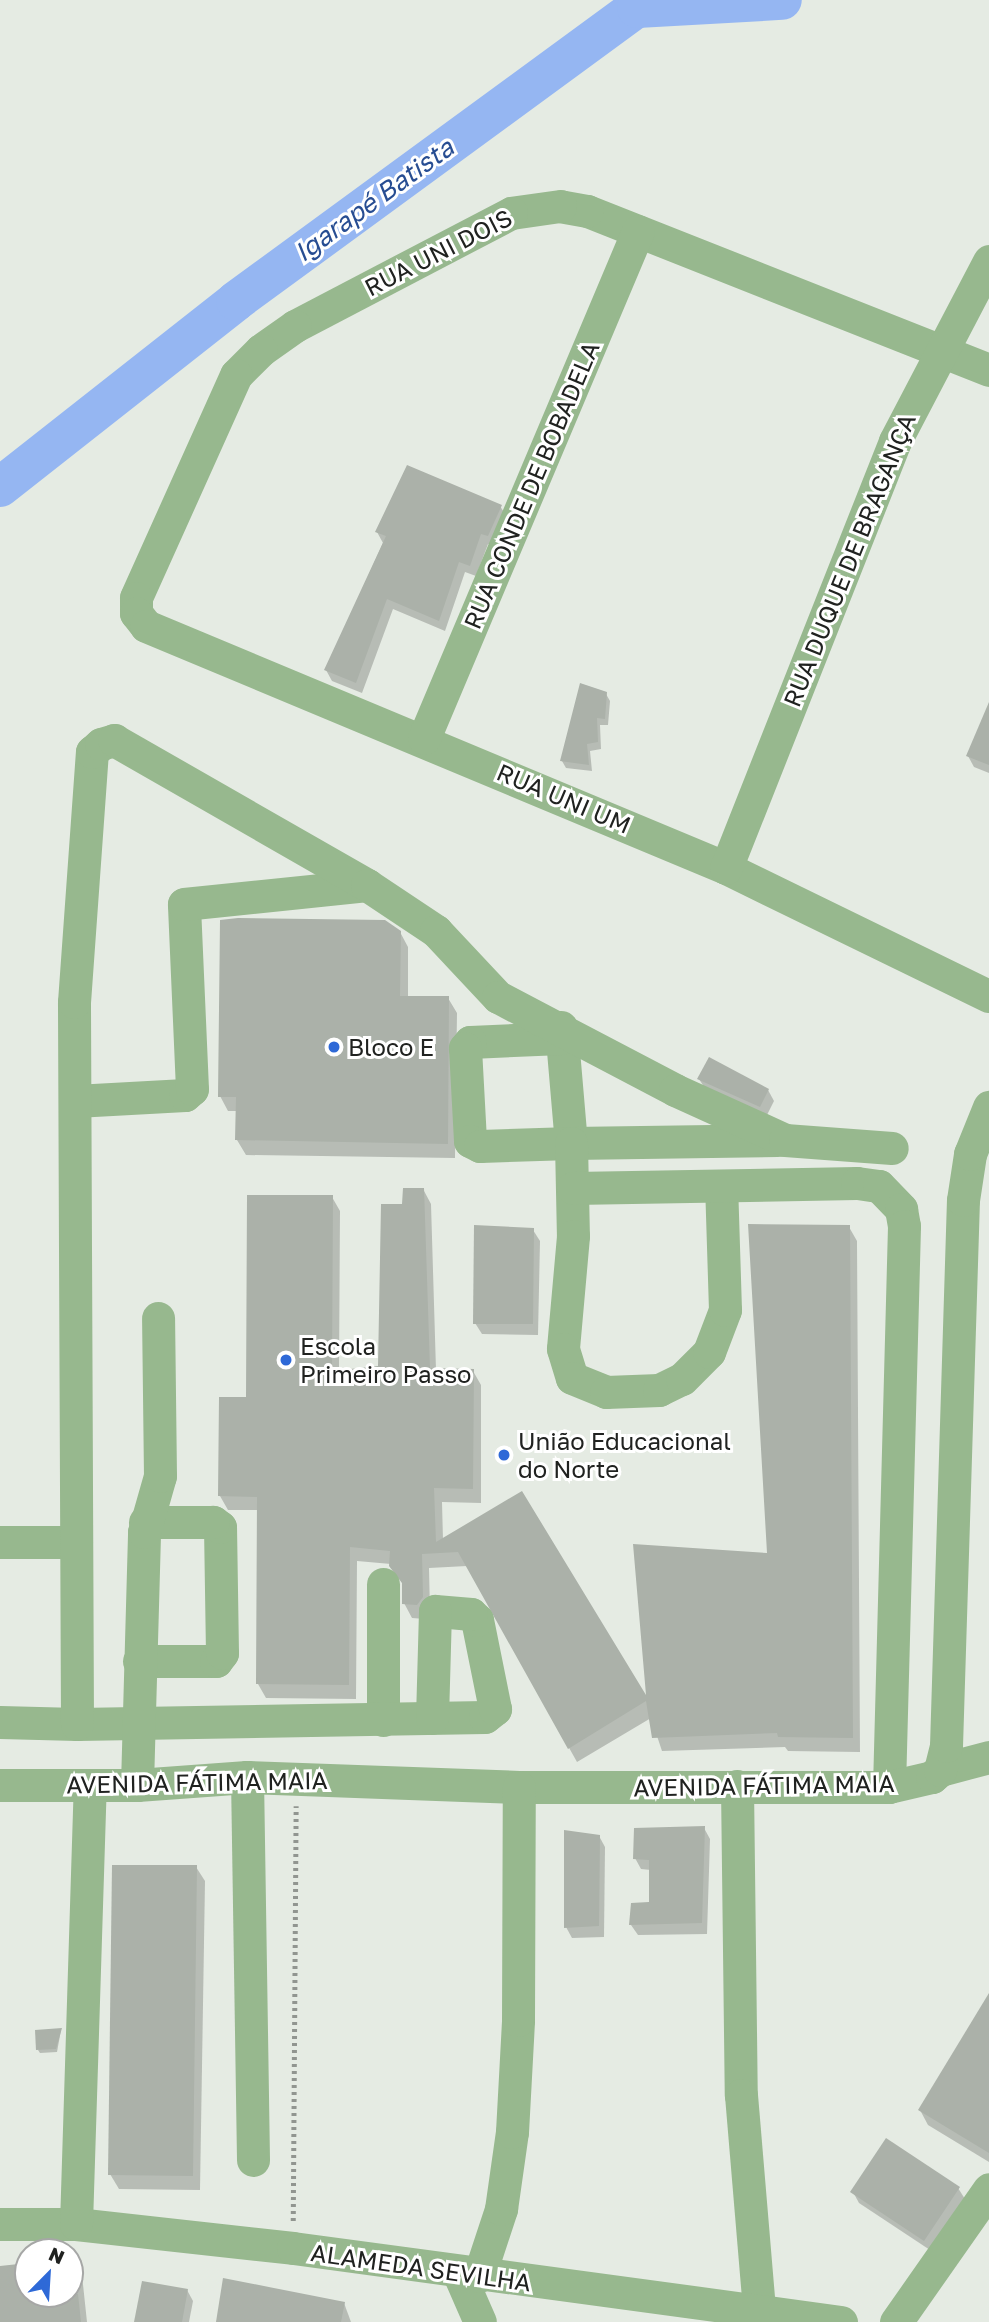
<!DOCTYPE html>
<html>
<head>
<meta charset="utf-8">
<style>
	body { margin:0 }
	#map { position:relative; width:989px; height:2322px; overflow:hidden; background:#e5ebe3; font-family:"Golos Text",sans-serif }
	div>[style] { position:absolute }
	.shadow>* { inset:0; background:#0003 }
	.river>* { height:40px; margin:-20px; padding:0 20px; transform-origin:20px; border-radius:20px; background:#95b6f2 }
	.building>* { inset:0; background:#abb1a9 }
	.path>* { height:4.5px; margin-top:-2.25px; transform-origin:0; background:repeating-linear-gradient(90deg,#919590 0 3.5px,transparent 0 7px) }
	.minor>* { height:33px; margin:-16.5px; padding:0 16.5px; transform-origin:16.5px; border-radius:16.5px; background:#97b88e }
	.dots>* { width:19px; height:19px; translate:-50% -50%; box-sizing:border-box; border:4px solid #fff; border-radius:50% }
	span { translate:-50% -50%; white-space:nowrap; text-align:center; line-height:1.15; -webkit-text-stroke:6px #fff; paint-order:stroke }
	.street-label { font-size:24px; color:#202220 }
	.poi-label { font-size:24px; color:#202220 }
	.left { translate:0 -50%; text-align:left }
	.water-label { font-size:26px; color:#274d92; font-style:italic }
	.north { position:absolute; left:14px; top:2238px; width:70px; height:70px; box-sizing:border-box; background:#fff; border:2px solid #a6a7a6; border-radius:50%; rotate:24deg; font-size:19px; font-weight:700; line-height:28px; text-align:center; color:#202220 }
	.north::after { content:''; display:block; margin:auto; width:24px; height:32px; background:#2e69d7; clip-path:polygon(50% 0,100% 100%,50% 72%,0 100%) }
</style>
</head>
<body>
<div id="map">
	<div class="shadow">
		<i style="clip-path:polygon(500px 506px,507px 517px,494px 546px,488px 544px,476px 576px,465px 572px,445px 631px,393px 609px,362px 693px,332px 681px,326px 670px,383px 543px,377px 532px)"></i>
		<i style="clip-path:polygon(606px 694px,610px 701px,608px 725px,600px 725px,601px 749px,590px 751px,592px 771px,566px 768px,562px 761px)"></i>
		<i style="clip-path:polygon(989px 711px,989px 773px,974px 767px,968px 756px)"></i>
		<i style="clip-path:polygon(400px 932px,408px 947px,408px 998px,448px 998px,457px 1013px,455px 1158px,246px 1155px,237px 1140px,238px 1111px,228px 1111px,220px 1096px)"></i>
		<i style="clip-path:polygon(699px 1079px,768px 1090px,774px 1101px,766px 1117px,706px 1090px)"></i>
		<i style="clip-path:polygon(423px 1189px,431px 1204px,436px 1370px,473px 1371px,481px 1385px,481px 1503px,442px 1502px,443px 1540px,522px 1493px,648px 1703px,769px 1555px,849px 1227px,857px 1241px,860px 1752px,788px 1751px,785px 1747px,662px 1751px,651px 1718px,577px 1762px,467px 1566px,429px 1568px,430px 1612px,425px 1619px,412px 1618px,404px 1603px,404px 1586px,391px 1564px,357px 1561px,356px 1699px,266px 1698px,258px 1684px,259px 1510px,228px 1510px,220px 1496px,248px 1399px,332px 1197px,340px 1211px,339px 1372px,380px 1368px,404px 1206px)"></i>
		<i style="clip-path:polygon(533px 1230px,540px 1241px,538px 1335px,482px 1334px,475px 1323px)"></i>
		<i style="clip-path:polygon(704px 1828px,710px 1839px,707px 1934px,638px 1935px,631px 1925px,650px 1904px,651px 1870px,641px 1869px,635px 1858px)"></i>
		<i style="clip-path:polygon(599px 1836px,605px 1847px,604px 1937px,572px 1938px,566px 1927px)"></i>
		<i style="clip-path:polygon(196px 1867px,205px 1881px,200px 2190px,119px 2189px,110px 2174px)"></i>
		<i style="clip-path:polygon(989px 1996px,989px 2162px,928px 2125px,920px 2110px)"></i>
		<i style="clip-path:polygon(61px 2030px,57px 2052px,40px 2053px,38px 2050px)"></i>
		<i style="clip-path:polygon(958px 2188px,965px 2199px,930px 2250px,859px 2203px,853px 2192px)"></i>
		<i style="clip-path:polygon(70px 2261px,82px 2275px,87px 2322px,0 2322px,0 2268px,28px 2265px,28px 2294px,70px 2294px)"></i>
		<i style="clip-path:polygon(187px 2290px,193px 2301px,189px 2322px,136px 2322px)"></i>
		<i style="clip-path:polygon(344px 2303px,351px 2322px,218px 2322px)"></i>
	</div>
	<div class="river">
		<i style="left:0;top:487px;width:300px;rotate:-38.2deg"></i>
		<i style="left:236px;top:301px;width:497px;rotate:-36.2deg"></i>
		<i style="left:637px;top:8px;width:145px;rotate:-3.2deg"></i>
	</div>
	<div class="building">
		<i style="clip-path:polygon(407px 465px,502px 505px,488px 536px,481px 534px,470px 566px,459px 562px,439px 621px,387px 599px,356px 683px,324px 670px,386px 536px,375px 532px)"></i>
		<i style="clip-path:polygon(580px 683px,607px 692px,605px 719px,597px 718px,598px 742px,587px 744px,589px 765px,560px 761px)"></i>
		<i style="clip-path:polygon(989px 702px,989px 765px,966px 756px)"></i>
		<i style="clip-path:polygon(238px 918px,385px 920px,401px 931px,400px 996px,449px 996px,448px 1144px,235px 1140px,236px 1097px,218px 1097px,220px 920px)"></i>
		<i style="clip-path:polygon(709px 1057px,769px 1089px,760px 1107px,697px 1079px)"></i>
		<i style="clip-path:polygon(403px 1188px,424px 1188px,430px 1368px,474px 1369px,473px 1489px,434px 1488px,436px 1542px,522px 1491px,646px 1695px,633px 1544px,767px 1553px,748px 1224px,850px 1225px,853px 1738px,778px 1737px,777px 1733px,652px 1738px,646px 1701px,568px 1749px,458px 1552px,422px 1554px,423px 1597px,417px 1605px,402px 1604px,402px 1583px,389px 1566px,390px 1551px,350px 1547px,349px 1685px,256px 1684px,257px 1497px,218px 1496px,219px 1397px,246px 1397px,247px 1195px,333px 1195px,332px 1371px,378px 1366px,381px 1204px,402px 1204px)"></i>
		<i style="clip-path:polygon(474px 1225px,534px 1228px,533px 1324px,473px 1324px)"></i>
		<i style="clip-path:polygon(705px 1826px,702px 1923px,629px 1925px,631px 1903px,649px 1902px,649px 1860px,633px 1859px,634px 1828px)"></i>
		<i style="clip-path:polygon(564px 1830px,600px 1835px,599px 1926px,564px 1928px)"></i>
		<i style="clip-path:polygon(112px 1865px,197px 1865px,193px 2176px,108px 2175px)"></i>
		<i style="clip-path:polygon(989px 1993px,989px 2153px,918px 2110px)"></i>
		<i style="clip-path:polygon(62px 2028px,56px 2049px,36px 2050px,35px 2030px)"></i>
		<i style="clip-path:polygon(886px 2138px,960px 2187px,924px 2241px,850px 2192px)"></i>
		<i style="clip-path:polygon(28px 2263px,28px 2294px,78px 2294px,81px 2322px,0 2322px,0 2266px)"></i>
		<i style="clip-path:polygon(223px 2278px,345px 2302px,341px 2322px,216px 2322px)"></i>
		<i style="clip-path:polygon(142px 2281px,188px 2289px,182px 2322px,134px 2322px)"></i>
	</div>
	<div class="path">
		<i style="left:293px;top:2221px;width:415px;rotate:-89.6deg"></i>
	</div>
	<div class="minor">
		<i style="left:989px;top:370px;width:432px;rotate:-158.4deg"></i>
		<i style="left:587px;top:211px;width:27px;rotate:-170deg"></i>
		<i style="left:560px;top:206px;width:49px;rotate:171.9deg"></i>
		<i style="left:511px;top:213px;width:244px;rotate:152.4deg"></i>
		<i style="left:295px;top:326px;width:42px;rotate:144.8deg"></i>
		<i style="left:261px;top:350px;width:35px;rotate:135deg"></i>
		<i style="left:236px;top:375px;width:244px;rotate:114.2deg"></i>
		<i style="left:136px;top:598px;width:15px;rotate:90deg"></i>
		<i style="left:136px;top:613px;width:16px;rotate:52deg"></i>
		<i style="left:146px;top:626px;width:628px;rotate:22.65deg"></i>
		<i style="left:726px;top:868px;width:292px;rotate:26deg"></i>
		<i style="left:424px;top:738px;width:550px;rotate:-67.12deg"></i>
		<i style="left:726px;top:868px;width:459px;rotate:-68.4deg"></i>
		<i style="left:895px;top:441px;width:203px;rotate:-62.4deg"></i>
		<i style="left:561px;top:1027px;width:116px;rotate:85.1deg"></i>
		<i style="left:571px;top:1143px;width:206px;rotate:-0.8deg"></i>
		<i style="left:561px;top:1038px;width:91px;rotate:177.5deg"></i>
		<i style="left:470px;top:1042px;width:8px;rotate:130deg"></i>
		<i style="left:465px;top:1048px;width:93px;rotate:86.9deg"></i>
		<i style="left:470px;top:1141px;width:11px;rotate:27deg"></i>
		<i style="left:480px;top:1146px;width:91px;rotate:-1.9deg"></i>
		<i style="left:571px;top:1143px;width:93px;rotate:88.8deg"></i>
		<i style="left:573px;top:1236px;width:113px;rotate:95.1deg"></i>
		<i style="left:563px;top:1349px;width:30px;rotate:73deg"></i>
		<i style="left:572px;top:1378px;width:37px;rotate:22deg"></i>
		<i style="left:606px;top:1392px;width:53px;rotate:-2.2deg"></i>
		<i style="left:659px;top:1390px;width:25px;rotate:-26deg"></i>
		<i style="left:682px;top:1379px;width:38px;rotate:-45deg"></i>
		<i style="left:709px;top:1352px;width:45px;rotate:-69.1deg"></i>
		<i style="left:725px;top:1310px;width:124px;rotate:-91.8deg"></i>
		<i style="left:75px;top:1101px;width:110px;rotate:-3.1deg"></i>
		<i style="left:185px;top:1095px;width:9px;rotate:-41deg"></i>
		<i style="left:192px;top:1089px;width:185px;rotate:-92.5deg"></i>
		<i style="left:184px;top:904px;width:184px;rotate:-5.9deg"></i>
		<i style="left:573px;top:1188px;width:284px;rotate:-1deg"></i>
		<i style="left:857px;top:1183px;width:22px;rotate:8deg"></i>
		<i style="left:879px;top:1186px;width:32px;rotate:46deg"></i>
		<i style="left:901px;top:1209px;width:17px;rotate:80deg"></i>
		<i style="left:904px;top:1226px;width:561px;rotate:91.53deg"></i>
		<i style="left:0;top:1542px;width:76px"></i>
		<i style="left:139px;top:1661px;width:77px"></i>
		<i style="left:216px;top:1661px;width:10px;rotate:-53deg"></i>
		<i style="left:222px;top:1653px;width:126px;rotate:-90.9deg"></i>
		<i style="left:220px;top:1527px;width:9px;rotate:-144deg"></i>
		<i style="left:213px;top:1522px;width:68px;rotate:180deg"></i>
		<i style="left:383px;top:1720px;width:136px;rotate:-90deg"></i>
		<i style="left:0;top:1722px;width:77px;rotate:1.5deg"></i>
		<i style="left:77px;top:1724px;width:408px;rotate:-1deg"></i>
		<i style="left:485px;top:1717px;width:13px;rotate:-39deg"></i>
		<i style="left:495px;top:1709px;width:91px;rotate:-101.4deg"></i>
		<i style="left:477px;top:1620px;width:8px;rotate:-135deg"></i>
		<i style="left:471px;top:1614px;width:36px;rotate:-175deg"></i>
		<i style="left:435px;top:1611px;width:107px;rotate:91.6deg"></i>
		<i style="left:77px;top:1724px;width:722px;rotate:-90.24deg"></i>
		<i style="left:74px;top:1002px;width:251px;rotate:-85.9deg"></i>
		<i style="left:92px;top:752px;width:12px;rotate:-42deg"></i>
		<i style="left:101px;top:744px;width:14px;rotate:-17deg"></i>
		<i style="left:114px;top:740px;width:292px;rotate:29.8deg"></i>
		<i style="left:367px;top:885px;width:83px;rotate:33.7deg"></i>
		<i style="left:436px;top:931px;width:91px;rotate:46.8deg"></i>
		<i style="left:498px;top:997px;width:200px;rotate:27.7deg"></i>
		<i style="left:675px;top:1090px;width:121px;rotate:24.4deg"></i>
		<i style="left:785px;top:1140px;width:107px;rotate:4.3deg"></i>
		<i style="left:940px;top:1770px;width:51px;rotate:-14.9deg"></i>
		<i style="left:247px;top:1777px;width:383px;rotate:89.1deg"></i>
		<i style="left:0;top:1785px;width:137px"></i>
		<i style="left:137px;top:1785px;width:110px;rotate:-4.2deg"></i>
		<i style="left:247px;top:1777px;width:272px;rotate:2.1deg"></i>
		<i style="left:519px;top:1787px;width:370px"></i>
		<i style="left:889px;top:1787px;width:44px;rotate:-13.1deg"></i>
		<i style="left:932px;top:1777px;width:11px;rotate:-41deg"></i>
		<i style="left:940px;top:1770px;width:25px;rotate:-76deg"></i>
		<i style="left:946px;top:1746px;width:546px;rotate:-88.22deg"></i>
		<i style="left:963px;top:1200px;width:47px;rotate:-81.3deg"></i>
		<i style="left:970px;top:1154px;width:51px;rotate:-68deg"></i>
		<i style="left:137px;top:1785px;width:253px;rotate:-88.4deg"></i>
		<i style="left:144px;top:1532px;width:58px;rotate:-74.1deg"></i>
		<i style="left:160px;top:1476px;width:158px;rotate:-90.7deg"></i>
		<i style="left:737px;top:1786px;width:309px;rotate:89.3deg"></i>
		<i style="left:741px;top:2095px;width:216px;rotate:85.2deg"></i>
		<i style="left:0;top:2224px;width:76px"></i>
		<i style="left:76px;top:2224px;width:218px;rotate:6.3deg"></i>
		<i style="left:293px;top:2248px;width:553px;rotate:7.69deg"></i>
		<i style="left:76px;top:2224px;width:438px;rotate:-88.2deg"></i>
		<i style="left:459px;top:2274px;width:52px;rotate:66.4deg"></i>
		<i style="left:479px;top:2276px;width:71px;rotate:-71.8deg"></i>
		<i style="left:501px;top:2209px;width:78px;rotate:-81.9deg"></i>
		<i style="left:512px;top:2132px;width:112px;rotate:-86.9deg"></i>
		<i style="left:518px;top:2020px;width:233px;rotate:-89.8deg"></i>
		<i style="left:896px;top:2322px;width:162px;rotate:-55deg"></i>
	</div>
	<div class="dots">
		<i style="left:334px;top:1047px;background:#2e69d7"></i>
		<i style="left:286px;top:1360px;background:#2e69d7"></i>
		<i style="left:504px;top:1455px;background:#2e69d7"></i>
	</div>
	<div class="street-label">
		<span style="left:438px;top:252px;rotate:-27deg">RUA UNI DOIS</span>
		<span style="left:531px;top:485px;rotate:-67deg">RUA CONDE DE BOBADELA</span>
		<span style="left:849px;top:560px;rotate:-68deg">RUA DUQUE DE BRAGANÇA</span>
		<span style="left:564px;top:798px;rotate:23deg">RUA UNI UM</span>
		<span style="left:197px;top:1782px;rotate:-1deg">AVENIDA FÁTIMA MAIA</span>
		<span style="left:764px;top:1785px;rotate:-1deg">AVENIDA FÁTIMA MAIA</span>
		<span style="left:421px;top:2267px;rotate:8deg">ALAMEDA SEVILHA</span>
	</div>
	<div class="poi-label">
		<span class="left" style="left:348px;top:1047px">Bloco E</span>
		<span class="left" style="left:300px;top:1360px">Escola<br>Primeiro Passo</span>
		<span class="left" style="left:518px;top:1455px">União Educacional<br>do Norte</span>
	</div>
	<div class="water-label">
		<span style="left:374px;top:200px;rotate:-36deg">Igarapé Batista</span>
	</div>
	<div class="north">N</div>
</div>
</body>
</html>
